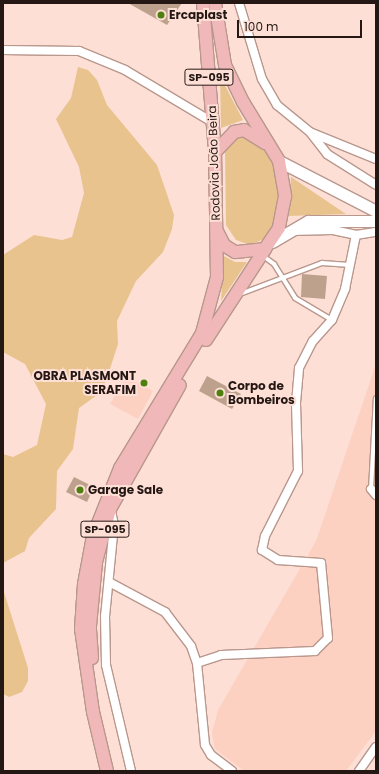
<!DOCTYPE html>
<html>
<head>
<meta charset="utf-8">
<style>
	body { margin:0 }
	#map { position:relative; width:379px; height:774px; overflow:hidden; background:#fddfd6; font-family:Poppins,sans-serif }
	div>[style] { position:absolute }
	.built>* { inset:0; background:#fdd1c2 }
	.green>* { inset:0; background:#e9c38d }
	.building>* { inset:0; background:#bea18d }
	.roads { filter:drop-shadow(1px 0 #b9978c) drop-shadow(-1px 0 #b9978c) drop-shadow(0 1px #b9978c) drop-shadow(0 -1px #b9978c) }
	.lane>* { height:4px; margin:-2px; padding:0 2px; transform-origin:2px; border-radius:2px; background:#fff }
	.street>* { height:8px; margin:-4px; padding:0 4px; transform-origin:4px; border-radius:4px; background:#fff }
	.secondary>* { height:11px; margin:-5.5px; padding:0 5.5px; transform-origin:5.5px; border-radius:5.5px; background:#fff }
	.primary>* { height:12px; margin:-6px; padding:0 6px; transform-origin:6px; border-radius:6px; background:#f0b8b9 }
	.dots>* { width:11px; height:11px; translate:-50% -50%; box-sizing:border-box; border:2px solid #fddfd6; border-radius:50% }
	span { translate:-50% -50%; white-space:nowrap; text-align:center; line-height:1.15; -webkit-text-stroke:4px #fddfd6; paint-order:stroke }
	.shield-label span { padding:1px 3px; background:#fddfd6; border:1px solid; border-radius:3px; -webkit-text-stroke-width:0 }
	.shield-label { font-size:11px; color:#251814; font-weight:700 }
	.poi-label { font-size:12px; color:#251814; font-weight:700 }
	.left { translate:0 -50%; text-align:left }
	.right { translate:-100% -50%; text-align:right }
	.street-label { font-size:12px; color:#251814 }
	.frame { position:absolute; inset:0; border:4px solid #251814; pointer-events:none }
	.scale { position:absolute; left:237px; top:20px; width:125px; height:18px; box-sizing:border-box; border:2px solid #251814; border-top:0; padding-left:5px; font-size:12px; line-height:14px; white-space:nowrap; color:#251814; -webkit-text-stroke:3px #fddfd6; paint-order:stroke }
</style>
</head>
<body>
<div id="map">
	<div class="built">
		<i style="clip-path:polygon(376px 364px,376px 731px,346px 771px,244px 771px,215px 749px,212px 733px,218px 710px,316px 541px)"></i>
		<i style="clip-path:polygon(126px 376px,153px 391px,138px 419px,110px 404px)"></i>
	</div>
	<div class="green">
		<i style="clip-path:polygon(78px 67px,88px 70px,97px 80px,107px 105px,157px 165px,174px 215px,172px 229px,163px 252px,136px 281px,117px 321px,118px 344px,106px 381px,100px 393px,79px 408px,73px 449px,57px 471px,56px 509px,29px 538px,25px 551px,3px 563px,3px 454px,13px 457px,37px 445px,46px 404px,25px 364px,3px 352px,3px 255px,34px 235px,62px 240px,72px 237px,84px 193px,79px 167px,56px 119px,71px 98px)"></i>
		<i style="clip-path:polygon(220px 76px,243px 120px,221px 128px)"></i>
		<i style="clip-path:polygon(247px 132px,260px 138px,278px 169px,282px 197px,276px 223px,266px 238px,250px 245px,236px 240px,226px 225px,225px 150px,234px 138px)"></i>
		<i style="clip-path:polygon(291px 177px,346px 214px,289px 216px)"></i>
		<i style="clip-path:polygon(224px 256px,235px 262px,247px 262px,221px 301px)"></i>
		<i style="clip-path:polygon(3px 589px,28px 668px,28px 681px,22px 692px,9px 697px,3px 694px)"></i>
	</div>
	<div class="building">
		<i style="clip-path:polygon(128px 3px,182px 3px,167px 25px)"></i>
		<i style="clip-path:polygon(302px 274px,327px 276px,325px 299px,301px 297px)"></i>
		<i style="clip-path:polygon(207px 376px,241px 394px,232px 409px,199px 391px)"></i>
		<i style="clip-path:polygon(74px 477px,94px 487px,87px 502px,66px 492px)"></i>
	</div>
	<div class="roads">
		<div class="lane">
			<i style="left:263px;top:256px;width:14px;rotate:36deg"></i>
			<i style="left:274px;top:264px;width:40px;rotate:58deg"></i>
			<i style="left:295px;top:298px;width:43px;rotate:30.7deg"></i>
			<i style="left:240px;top:294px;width:88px;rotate:-20.7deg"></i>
			<i style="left:322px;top:263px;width:28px;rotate:4deg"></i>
			<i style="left:371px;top:489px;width:91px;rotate:-86.9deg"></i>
		</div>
		<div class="street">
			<i style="left:239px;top:3px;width:79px;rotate:73.2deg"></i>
			<i style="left:262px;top:79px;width:30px;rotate:60deg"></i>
			<i style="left:277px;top:105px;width:43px;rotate:39.3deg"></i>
			<i style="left:310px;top:132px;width:28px;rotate:52deg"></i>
			<i style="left:327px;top:154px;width:58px;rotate:32.3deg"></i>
			<i style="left:3px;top:50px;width:76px;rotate:0.8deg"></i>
			<i style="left:79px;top:51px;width:50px;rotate:22.4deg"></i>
			<i style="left:125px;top:70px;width:104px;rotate:30.8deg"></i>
			<i style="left:312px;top:133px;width:69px;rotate:22.1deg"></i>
			<i style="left:290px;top:231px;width:43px;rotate:-1.3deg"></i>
			<i style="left:333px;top:230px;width:24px;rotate:12deg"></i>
			<i style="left:371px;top:489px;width:8px;rotate:50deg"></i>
			<i style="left:111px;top:511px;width:14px;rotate:78deg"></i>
			<i style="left:114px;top:525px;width:91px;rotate:95.6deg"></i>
			<i style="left:105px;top:616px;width:49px;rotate:88.8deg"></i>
			<i style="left:106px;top:665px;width:109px;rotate:76.7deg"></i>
			<i style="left:109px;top:582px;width:64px;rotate:28.2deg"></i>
			<i style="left:165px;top:612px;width:43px;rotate:52.6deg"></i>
			<i style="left:191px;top:646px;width:18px;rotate:71deg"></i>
			<i style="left:197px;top:663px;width:82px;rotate:84.4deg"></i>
			<i style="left:205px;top:745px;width:12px;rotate:59deg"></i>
			<i style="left:211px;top:755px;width:26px;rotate:37deg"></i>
			<i style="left:197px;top:663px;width:25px;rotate:-18deg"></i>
			<i style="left:221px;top:655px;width:94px;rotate:-2.4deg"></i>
			<i style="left:315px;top:651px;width:18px;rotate:-45deg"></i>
			<i style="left:328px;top:638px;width:75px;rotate:-95.3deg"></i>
			<i style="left:321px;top:563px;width:43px;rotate:-176deg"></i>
			<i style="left:278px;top:560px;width:19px;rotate:-148deg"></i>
			<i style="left:262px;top:550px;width:14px;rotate:-78deg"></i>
			<i style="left:265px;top:536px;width:73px;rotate:-63.1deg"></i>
			<i style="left:298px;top:471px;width:68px;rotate:-91.7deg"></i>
			<i style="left:296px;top:403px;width:35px;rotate:-85deg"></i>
			<i style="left:299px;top:368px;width:30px;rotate:-63deg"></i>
			<i style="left:313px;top:341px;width:28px;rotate:-48deg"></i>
			<i style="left:332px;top:320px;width:34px;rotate:-67deg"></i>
			<i style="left:345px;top:289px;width:55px;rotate:-78.5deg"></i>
			<i style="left:356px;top:235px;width:20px;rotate:-9deg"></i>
			<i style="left:359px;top:771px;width:29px;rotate:-55deg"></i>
		</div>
		<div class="secondary">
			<i style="left:279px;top:161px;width:109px;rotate:27.3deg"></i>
			<i style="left:272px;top:242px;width:42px;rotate:-30.3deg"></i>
			<i style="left:308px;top:221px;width:68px"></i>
		</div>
		<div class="primary">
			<i style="left:215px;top:3px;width:63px;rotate:80.8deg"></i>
			<i style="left:225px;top:65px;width:41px;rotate:64.1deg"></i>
			<i style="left:243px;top:102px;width:69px;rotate:58.6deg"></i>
			<i style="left:279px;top:161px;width:36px;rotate:80deg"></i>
			<i style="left:285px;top:196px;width:33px;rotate:101deg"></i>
			<i style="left:279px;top:228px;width:25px;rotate:124deg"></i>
			<i style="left:265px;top:249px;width:30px;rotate:174deg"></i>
			<i style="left:235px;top:252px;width:13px;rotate:-148deg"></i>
			<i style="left:224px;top:245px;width:16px;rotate:-117deg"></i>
			<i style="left:215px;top:152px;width:28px;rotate:-46deg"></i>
			<i style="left:234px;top:132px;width:10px;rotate:-11deg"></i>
			<i style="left:244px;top:130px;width:25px;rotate:32deg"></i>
			<i style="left:206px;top:340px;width:108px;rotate:-57deg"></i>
			<i style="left:92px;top:658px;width:32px;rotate:-94deg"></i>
			<i style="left:90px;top:626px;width:64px;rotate:-84.6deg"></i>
			<i style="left:96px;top:562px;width:55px;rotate:-75.2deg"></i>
			<i style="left:110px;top:509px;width:142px;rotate:-60.6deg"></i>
			<i style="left:107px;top:771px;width:61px;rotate:-103.3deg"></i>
			<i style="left:93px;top:712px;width:84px;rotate:-98.2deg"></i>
			<i style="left:81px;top:629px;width:45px;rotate:-86.2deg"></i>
			<i style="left:84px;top:584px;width:49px;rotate:-79.4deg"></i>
			<i style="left:93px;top:536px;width:73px;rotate:-68.3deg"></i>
			<i style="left:120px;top:468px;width:158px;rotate:-58.7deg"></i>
			<i style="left:202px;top:333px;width:58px;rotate:-75deg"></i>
			<i style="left:217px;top:277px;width:125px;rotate:-90.9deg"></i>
			<i style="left:215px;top:152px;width:149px;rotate:-94.6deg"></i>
		</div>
	</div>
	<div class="dots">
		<i style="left:161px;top:15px;background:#4e8010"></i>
		<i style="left:144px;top:383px;background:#4e8010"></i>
		<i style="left:220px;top:393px;background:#4e8010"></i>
		<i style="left:80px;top:490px;background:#4e8010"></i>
	</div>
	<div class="shield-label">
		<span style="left:209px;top:77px">SP-095</span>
		<span style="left:105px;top:529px">SP-095</span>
	</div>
	<div class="poi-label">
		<span class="left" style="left:169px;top:15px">Ercaplast</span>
		<span class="right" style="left:136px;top:383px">OBRA PLASMONT<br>SERAFIM</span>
		<span class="left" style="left:228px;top:393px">Corpo de<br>Bombeiros</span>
		<span class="left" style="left:88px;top:490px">Garage Sale</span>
	</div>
	<div class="street-label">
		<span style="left:214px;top:163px;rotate:-92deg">Rodovia João Beira</span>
	</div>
	<div class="frame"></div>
	<div class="scale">100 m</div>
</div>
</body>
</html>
